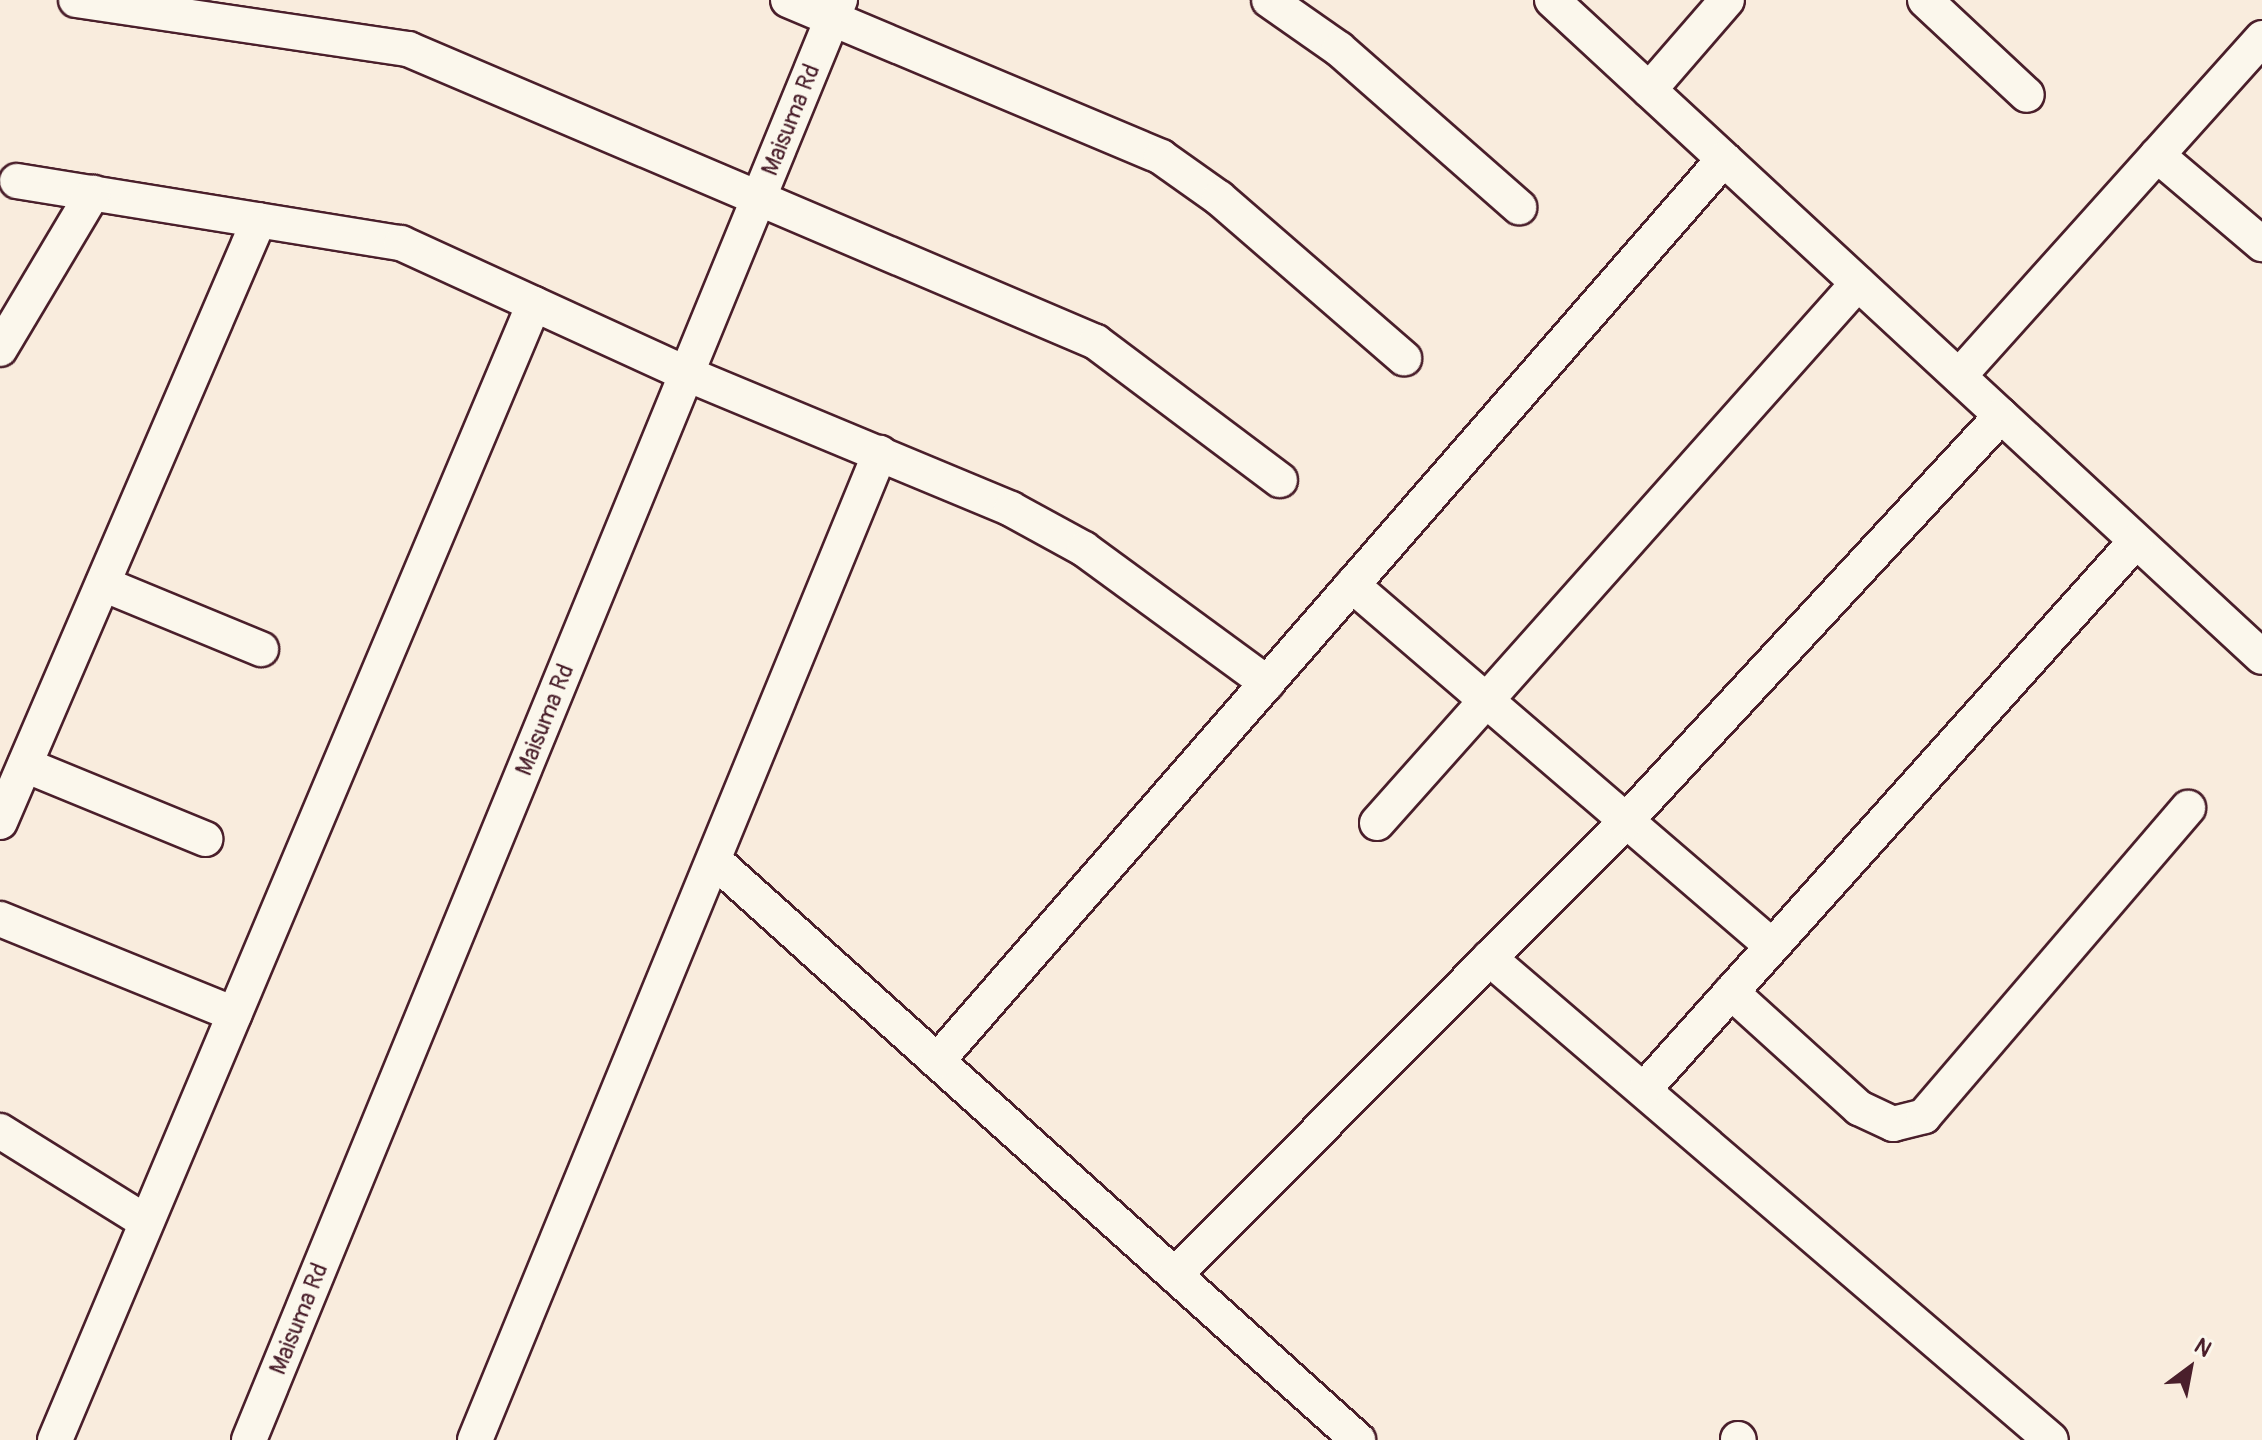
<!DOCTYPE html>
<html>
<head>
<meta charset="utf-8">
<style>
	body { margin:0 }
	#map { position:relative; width:2262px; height:1440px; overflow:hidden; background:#f9ecdd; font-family:Pangolin,sans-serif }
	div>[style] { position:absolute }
	.roads { filter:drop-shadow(2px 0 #4a1f2b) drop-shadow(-2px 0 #4a1f2b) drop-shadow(0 2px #4a1f2b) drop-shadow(0 -2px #4a1f2b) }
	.minor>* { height:34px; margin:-17px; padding:0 17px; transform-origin:17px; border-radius:17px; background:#fbf7ec }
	span { translate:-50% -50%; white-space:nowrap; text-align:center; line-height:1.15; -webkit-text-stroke:8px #fbf7ec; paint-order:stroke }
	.street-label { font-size:24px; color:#4a1f2b }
	.north { position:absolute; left:2150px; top:1328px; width:80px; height:80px; -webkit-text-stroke:6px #fbf7ec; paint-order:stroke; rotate:32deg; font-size:22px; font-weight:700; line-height:32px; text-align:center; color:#4a1f2b }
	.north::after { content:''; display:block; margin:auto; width:28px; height:36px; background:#4a1f2b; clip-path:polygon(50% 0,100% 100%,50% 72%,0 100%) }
</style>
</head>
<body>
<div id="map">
	<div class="roads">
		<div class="minor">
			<i style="left:76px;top:0;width:336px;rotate:8.4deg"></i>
			<i style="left:408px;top:49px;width:748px;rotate:23.07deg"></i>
			<i style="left:1096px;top:342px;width:230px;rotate:36.9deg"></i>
			<i style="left:788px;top:0;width:405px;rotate:22.8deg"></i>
			<i style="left:1161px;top:157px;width:71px;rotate:35.3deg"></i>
			<i style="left:1219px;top:198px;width:245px;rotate:40.9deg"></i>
			<i style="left:1269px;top:0;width:85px;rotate:35deg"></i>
			<i style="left:1339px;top:49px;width:240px;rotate:41.3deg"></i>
			<i style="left:1552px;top:0;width:967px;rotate:42.78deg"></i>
			<i style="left:1925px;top:0;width:139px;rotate:43deg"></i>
			<i style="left:1649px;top:90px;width:119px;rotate:-49.1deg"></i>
			<i style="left:2157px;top:155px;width:138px;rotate:40.3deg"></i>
			<i style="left:17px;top:181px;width:389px;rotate:9.2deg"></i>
			<i style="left:401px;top:243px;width:315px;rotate:24.6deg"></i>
			<i style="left:687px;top:374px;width:351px;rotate:22.6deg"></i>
			<i style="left:1011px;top:509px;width:83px;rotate:28.7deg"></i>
			<i style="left:1084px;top:549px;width:227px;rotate:36.2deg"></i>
			<i style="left:0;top:349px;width:182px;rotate:-59.2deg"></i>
			<i style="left:1959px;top:376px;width:454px;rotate:-48.1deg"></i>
			<i style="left:103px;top:584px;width:171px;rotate:22.4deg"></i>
			<i style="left:1352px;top:585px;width:554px;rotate:40.68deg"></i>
			<i style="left:25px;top:765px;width:195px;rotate:22.3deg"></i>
			<i style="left:0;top:822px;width:655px;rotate:-66.72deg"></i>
			<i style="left:1377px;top:823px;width:723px;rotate:-48.31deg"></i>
			<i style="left:714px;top:860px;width:867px;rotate:42.01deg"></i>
			<i style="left:0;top:919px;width:253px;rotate:22.1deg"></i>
			<i style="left:1489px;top:958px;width:740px;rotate:40.62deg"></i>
			<i style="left:1731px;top:992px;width:173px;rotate:42.2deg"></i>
			<i style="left:1859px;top:1108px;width:38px;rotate:25deg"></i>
			<i style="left:1893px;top:1124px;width:32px;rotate:-14deg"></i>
			<i style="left:1924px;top:1116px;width:406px;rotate:-49.4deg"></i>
			<i style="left:937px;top:1061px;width:1197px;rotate:-48.9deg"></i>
			<i style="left:1647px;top:1086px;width:732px;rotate:-48.1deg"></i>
			<i style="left:0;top:1131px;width:172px;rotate:31.9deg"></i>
			<i style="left:1175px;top:1275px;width:637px;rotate:-45.19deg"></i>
			<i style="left:1624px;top:823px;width:555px;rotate:-47.19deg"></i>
			<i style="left:1738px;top:1439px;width:1px;rotate:45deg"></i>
			<i style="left:55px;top:1440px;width:1233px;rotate:-67.14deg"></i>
			<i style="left:249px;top:1440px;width:1557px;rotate:-67.69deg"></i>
			<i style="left:475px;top:1440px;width:1067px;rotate:-67.69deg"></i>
		</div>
	</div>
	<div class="street-label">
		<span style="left:791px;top:120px;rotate:-68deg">Maisuma Rd</span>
		<span style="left:545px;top:720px;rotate:-68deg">Maisuma Rd</span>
		<span style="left:299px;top:1319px;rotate:-68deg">Maisuma Rd</span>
	</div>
	<div class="north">N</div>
</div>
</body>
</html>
